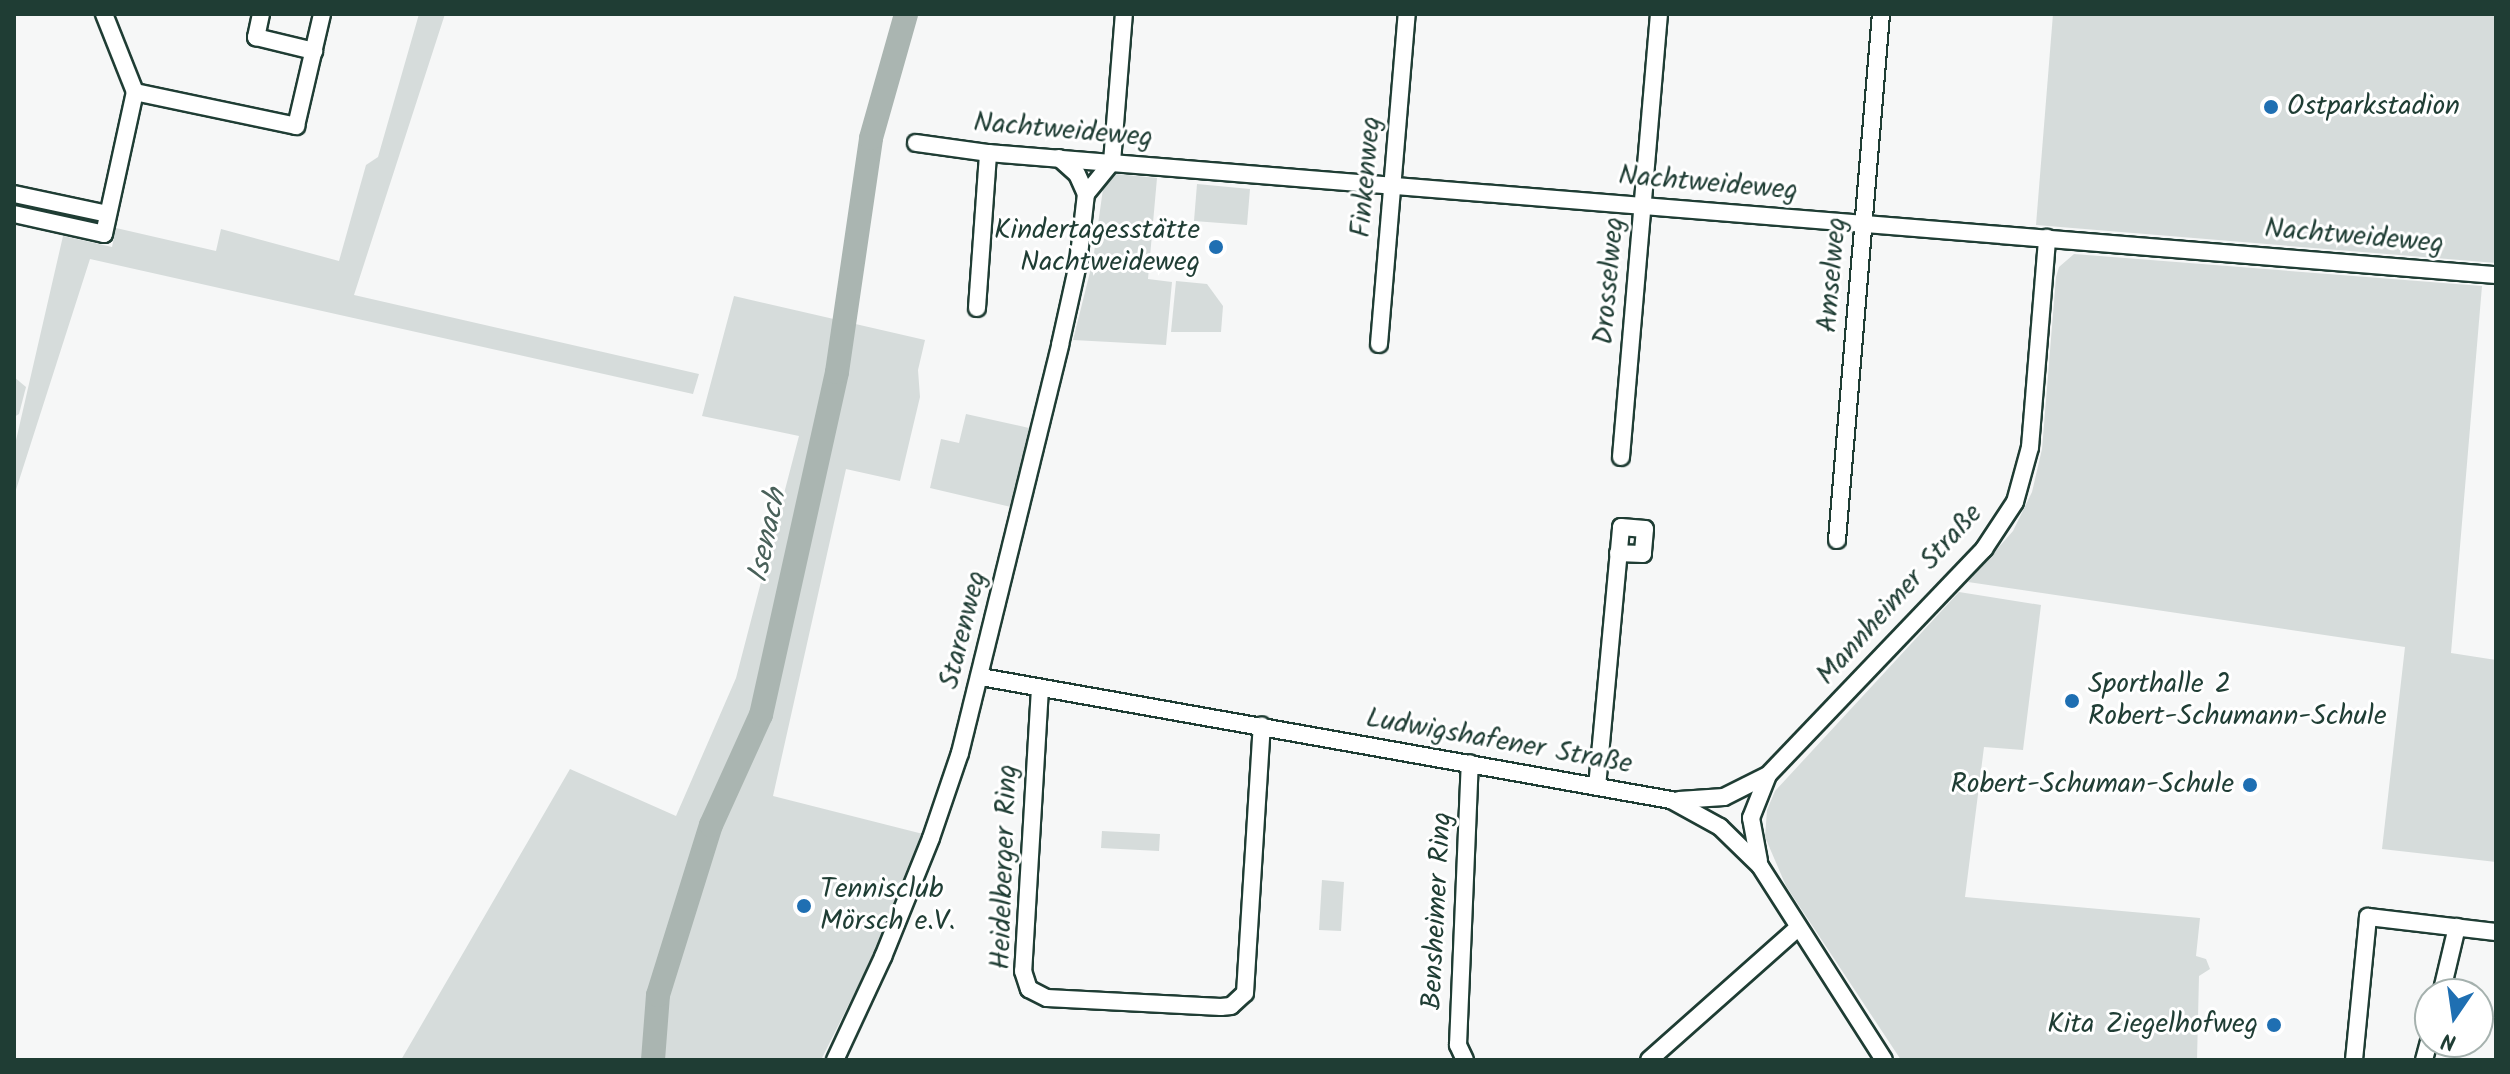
<!DOCTYPE html>
<html>
<head>
<meta charset="utf-8">
<style>
	body { margin:0 }
	#map { position:relative; width:2510px; height:1074px; overflow:hidden; background:#f6f7f7; font-family:Kalam,sans-serif }
	div>[style] { position:absolute }
	.green>* { inset:0; background:#d6dcdb }
	.river>* { height:24px; margin:-12px; padding:0 12px; transform-origin:12px; border-radius:12px; background:#aab5b1 }
	.roads { filter:drop-shadow(2px 0 #1f3d34) drop-shadow(-2px 0 #1f3d34) drop-shadow(0 2px #1f3d34) drop-shadow(0 -2px #1f3d34) }
	.minor>* { height:16px; margin:-8px; padding:0 8px; transform-origin:8px; border-radius:8px; background:#fff }
	.dots>* { width:22px; height:22px; translate:-50% -50%; box-sizing:border-box; border:4px solid #fff; border-radius:50% }
	span { translate:-50% -50%; white-space:nowrap; text-align:center; line-height:1.15; -webkit-text-stroke:6px #fff; paint-order:stroke }
	.poi-label { font-size:28px; color:#1f3d34 }
	.left { translate:0 -50%; text-align:left }
	.right { translate:-100% -50%; text-align:right }
	.street-label { font-size:28px; color:#1f3d34 }
	.water-label { font-size:30px; color:#49615a; font-style:italic }
	.frame { position:absolute; inset:0; border:16px solid #1f3d34; pointer-events:none }
	.north { position:absolute; left:2414px; top:978px; width:80px; height:80px; box-sizing:border-box; background:#fff; border:2px solid #a5b1ae; border-radius:50%; rotate:193deg; font-size:22px; font-weight:700; line-height:32px; text-align:center; color:#1f3d34 }
	.north::after { content:''; display:block; margin:auto; width:28px; height:36px; background:#1f6fb2; clip-path:polygon(50% 0,100% 100%,50% 72%,0 100%) }
</style>
</head>
<body>
<div id="map">
	<div class="green">
		<i style="clip-path:polygon(419px 14px,445px 14px,354px 295px,699px 374px,693px 394px,90px 259px,14px 496px,14px 449px,63px 236px,112px 247px,116px 228px,216px 251px,221px 229px,339px 261px,366px 165px,378px 157px)"></i>
		<i style="clip-path:polygon(2053px 14px,2496px 14px,2496px 263px,2036px 225px)"></i>
		<i style="clip-path:polygon(1116px 174px,1157px 178px,1148px 279px,1172px 282px,1166px 345px,1073px 340px,1093px 260px,1103px 189px)"></i>
		<i style="clip-path:polygon(1197px 184px,1250px 189px,1247px 225px,1194px 221px)"></i>
		<i style="clip-path:polygon(2074px 254px,2482px 286px,2451px 653px,2496px 660px,2496px 862px,2382px 849px,2405px 647px,1968px 582px,2013px 531px,2032px 492px,2042px 449px,2056px 277px,2059px 267px)"></i>
		<i style="clip-path:polygon(1176px 281px,1207px 284px,1223px 306px,1221px 332px,1171px 332px)"></i>
		<i style="clip-path:polygon(734px 296px,925px 340px,918px 370px,920px 397px,900px 481px,846px 469px,773px 796px,923px 834px,874px 954px,821px 1060px,401px 1060px,570px 769px,676px 816px,736px 678px,799px 436px,702px 416px)"></i>
		<i style="clip-path:polygon(14px 377px,26px 387px,19px 414px,14px 417px)"></i>
		<i style="clip-path:polygon(966px 414px,1029px 428px,1011px 507px,930px 488px,941px 439px,959px 443px)"></i>
		<i style="clip-path:polygon(1959px 592px,2041px 605px,2023px 750px,1984px 747px,1965px 897px,2200px 918px,2196px 956px,2206px 959px,2210px 969px,2199px 976px,2197px 1060px,1901px 1060px,1786px 886px,1765px 837px,1767px 810px,1775px 791px)"></i>
		<i style="clip-path:polygon(1102px 831px,1160px 834px,1159px 851px,1101px 848px)"></i>
		<i style="clip-path:polygon(1322px 880px,1344px 882px,1341px 931px,1319px 930px)"></i>
	</div>
	<div class="river">
		<i style="left:653px;top:1060px;width:65px;rotate:-85.6deg"></i>
		<i style="left:658px;top:995px;width:178px;rotate:-72.7deg"></i>
		<i style="left:711px;top:825px;width:121px;rotate:-65.6deg"></i>
		<i style="left:761px;top:715px;width:351px;rotate:-77.5deg"></i>
		<i style="left:837px;top:372px;width:236px;rotate:-81.7deg"></i>
		<i style="left:871px;top:138px;width:129px;rotate:-74.2deg"></i>
	</div>
	<div class="roads">
		<div class="minor">
			<i style="left:104px;top:14px;width:84px;rotate:68.3deg"></i>
			<i style="left:135px;top:92px;width:165px;rotate:11.9deg"></i>
			<i style="left:296px;top:126px;width:115px;rotate:-76.9deg"></i>
			<i style="left:261px;top:14px;width:24px;rotate:102deg"></i>
			<i style="left:256px;top:37px;width:60px;rotate:13.6deg"></i>
			<i style="left:916px;top:143px;width:73px;rotate:7.9deg"></i>
			<i style="left:988px;top:153px;width:1513px;rotate:4.63deg"></i>
			<i style="left:1059px;top:158px;width:24px;rotate:42deg"></i>
			<i style="left:1077px;top:174px;width:22px;rotate:66deg"></i>
			<i style="left:14px;top:194px;width:96px;rotate:12deg"></i>
			<i style="left:14px;top:214px;width:92px;rotate:12.5deg"></i>
			<i style="left:104px;top:234px;width:145px;rotate:-77.7deg"></i>
			<i style="left:977px;top:308px;width:155px;rotate:-85.9deg"></i>
			<i style="left:1379px;top:344px;width:331px;rotate:-85.2deg"></i>
			<i style="left:1621px;top:457px;width:445px;rotate:-85.1deg"></i>
			<i style="left:1837px;top:540px;width:528px;rotate:-85.22deg"></i>
			<i style="left:981px;top:677px;width:701px;rotate:10.11deg"></i>
			<i style="left:1671px;top:800px;width:56px;rotate:28.9deg"></i>
			<i style="left:1720px;top:827px;width:56px;rotate:44.3deg"></i>
			<i style="left:1760px;top:866px;width:230px;rotate:57.4deg"></i>
			<i style="left:1040px;top:688px;width:284px;rotate:93.4deg"></i>
			<i style="left:1023px;top:971px;width:19px;rotate:72deg"></i>
			<i style="left:1029px;top:989px;width:20px;rotate:27deg"></i>
			<i style="left:1047px;top:998px;width:174px;rotate:3deg"></i>
			<i style="left:1221px;top:1007px;width:10px;rotate:-6deg"></i>
			<i style="left:1231px;top:1006px;width:19px;rotate:-43deg"></i>
			<i style="left:1245px;top:993px;width:268px;rotate:-86.4deg"></i>
			<i style="left:1597px;top:787px;width:261px;rotate:-84.7deg"></i>
			<i style="left:1621px;top:527px;width:24px;rotate:5deg"></i>
			<i style="left:1645px;top:529px;width:25px;rotate:95deg"></i>
			<i style="left:1643px;top:554px;width:25px;rotate:-178deg"></i>
			<i style="left:1679px;top:800px;width:45px;rotate:-3.8deg"></i>
			<i style="left:1724px;top:797px;width:47px;rotate:-26.6deg"></i>
			<i style="left:1759px;top:861px;width:44px;rotate:-100.5deg"></i>
			<i style="left:1751px;top:818px;width:46px;rotate:-68.4deg"></i>
			<i style="left:1768px;top:775px;width:313px;rotate:-46.3deg"></i>
			<i style="left:1984px;top:549px;width:56px;rotate:-56.6deg"></i>
			<i style="left:2015px;top:502px;width:57px;rotate:-74.7deg"></i>
			<i style="left:2030px;top:447px;width:210px;rotate:-85.3deg"></i>
			<i style="left:2441px;top:994px;width:69px;rotate:-76.6deg"></i>
			<i style="left:835px;top:1060px;width:114px;rotate:-65deg"></i>
			<i style="left:883px;top:957px;width:128px;rotate:-68deg"></i>
			<i style="left:931px;top:838px;width:90px;rotate:-71.2deg"></i>
			<i style="left:960px;top:753px;width:420px;rotate:-76.2deg"></i>
			<i style="left:1060px;top:345px;width:83px;rotate:-77.5deg"></i>
			<i style="left:1078px;top:264px;width:70px;rotate:-83.5deg"></i>
			<i style="left:1086px;top:194px;width:41px;rotate:-50.9deg"></i>
			<i style="left:1112px;top:162px;width:148px;rotate:-85.4deg"></i>
			<i style="left:1465px;top:1060px;width:17px;rotate:-115deg"></i>
			<i style="left:1458px;top:1045px;width:282px;rotate:-87.6deg"></i>
			<i style="left:1649px;top:1060px;width:200px;rotate:-41.6deg"></i>
			<i style="left:2354px;top:1060px;width:144px;rotate:-84.4deg"></i>
			<i style="left:2368px;top:917px;width:129px;rotate:6.7deg"></i>
			<i style="left:2424px;top:1060px;width:24px;rotate:-75deg"></i>
		</div>
	</div>
	<div class="dots">
		<i style="left:2271px;top:107px;background:#1f6fb2"></i>
		<i style="left:1216px;top:247px;background:#1f6fb2"></i>
		<i style="left:2072px;top:701px;background:#1f6fb2"></i>
		<i style="left:2250px;top:785px;background:#1f6fb2"></i>
		<i style="left:804px;top:906px;background:#1f6fb2"></i>
		<i style="left:2274px;top:1025px;background:#1f6fb2"></i>
	</div>
	<div class="poi-label">
		<span class="left" style="left:2287px;top:107px">Ostparkstadion</span>
		<span class="right" style="left:1200px;top:247px">Kindertagesstätte<br>Nachtweideweg</span>
		<span class="left" style="left:2088px;top:701px">Sporthalle 2<br>Robert-Schumann-Schule</span>
		<span class="right" style="left:2234px;top:785px">Robert-Schuman-Schule</span>
		<span class="left" style="left:820px;top:906px">Tennisclub<br>Mörsch e.V.</span>
		<span class="right" style="left:2258px;top:1025px">Kita Ziegelhofweg</span>
	</div>
	<div class="street-label">
		<span style="left:1063px;top:131px;rotate:5deg">Nachtweideweg</span>
		<span style="left:1367px;top:177px;rotate:-85deg">Finkenweg</span>
		<span style="left:1708px;top:184px;rotate:5deg">Nachtweideweg</span>
		<span style="left:2354px;top:237px;rotate:5deg">Nachtweideweg</span>
		<span style="left:1833px;top:275px;rotate:-85deg">Amselweg</span>
		<span style="left:1610px;top:281px;rotate:-85deg">Drosselweg</span>
		<span style="left:1900px;top:595px;rotate:-48deg">Mannheimer Straße</span>
		<span style="left:964px;top:630px;rotate:-76deg">Starenweg</span>
		<span style="left:1499px;top:742px;rotate:10deg">Ludwigshafener Straße</span>
		<span style="left:1005px;top:867px;rotate:-88deg">Heidelberger Ring</span>
		<span style="left:1438px;top:911px;rotate:-87deg">Bensheimer Ring</span>
	</div>
	<div class="water-label">
		<span style="left:768px;top:536px;rotate:-78deg">Isenach</span>
	</div>
	<div class="frame"></div>
	<div class="north">N</div>
</div>
</body>
</html>
